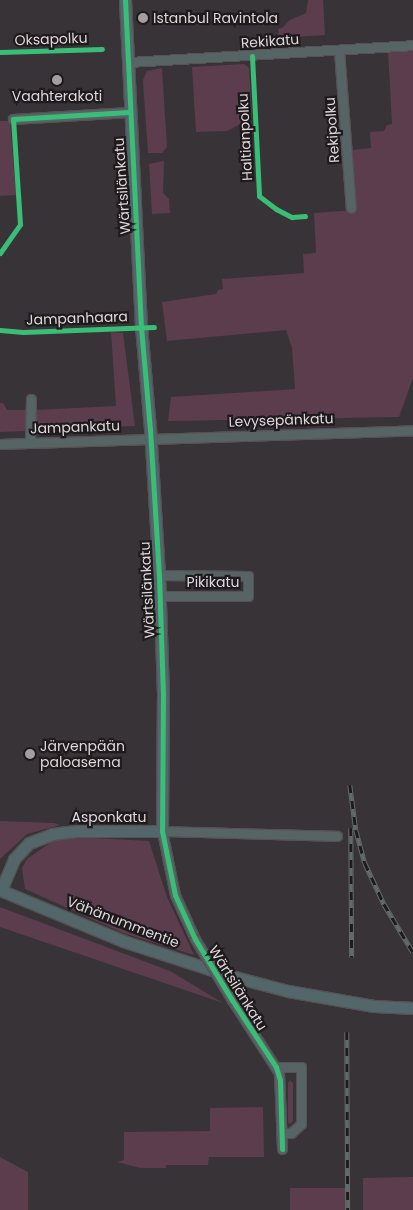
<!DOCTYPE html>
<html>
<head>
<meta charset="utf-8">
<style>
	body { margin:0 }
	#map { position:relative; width:413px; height:1210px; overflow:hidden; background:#383336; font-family:Poppins,sans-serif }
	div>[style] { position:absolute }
	.green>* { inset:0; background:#5b3d4e }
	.roads { filter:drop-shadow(1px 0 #555154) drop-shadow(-1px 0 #555154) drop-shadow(0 1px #555154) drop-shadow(0 -1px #555154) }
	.street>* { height:9px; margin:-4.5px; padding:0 4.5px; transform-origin:4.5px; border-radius:4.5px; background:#576466 }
	.secondary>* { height:11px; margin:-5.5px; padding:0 5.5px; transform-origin:5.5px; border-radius:5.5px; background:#53676a }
	.rail>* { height:4.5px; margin-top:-2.25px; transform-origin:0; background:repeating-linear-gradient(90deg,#1f1a1c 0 8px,#626a6c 0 16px); box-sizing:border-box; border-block:1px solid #626a6c }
	.bridges { filter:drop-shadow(1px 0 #555154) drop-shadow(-1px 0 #555154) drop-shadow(0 1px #555154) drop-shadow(0 -1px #555154) }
	.street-bridge>* { height:9px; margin:-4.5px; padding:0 4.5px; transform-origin:4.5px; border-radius:4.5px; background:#576466 }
	.cycleway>* { height:5px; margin:-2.5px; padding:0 2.5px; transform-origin:2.5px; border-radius:2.5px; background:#3abd76 }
	.dots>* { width:14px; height:14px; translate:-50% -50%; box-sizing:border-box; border:2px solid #1f1a1c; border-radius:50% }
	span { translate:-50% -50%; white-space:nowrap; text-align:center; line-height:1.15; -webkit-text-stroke:4.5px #1f1a1c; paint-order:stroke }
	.poi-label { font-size:14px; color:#ded7db }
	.left { translate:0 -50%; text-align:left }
	.street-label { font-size:14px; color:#ded7db }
</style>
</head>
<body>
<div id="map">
	<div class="green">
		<i style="clip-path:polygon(308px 0,323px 0,325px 35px,279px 38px,278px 29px,282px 28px,290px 20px,306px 13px)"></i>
		<i style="clip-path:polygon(413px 49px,413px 378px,399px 417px,168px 421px,171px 397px,295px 389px,292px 348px,286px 330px,167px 341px,162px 302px,216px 294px,218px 290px,223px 289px,222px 279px,304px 273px,303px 254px,316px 253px,314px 213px,355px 210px,352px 150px,371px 148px,370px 132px,384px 131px,387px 125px,392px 124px,388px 51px)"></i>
		<i style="clip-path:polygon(244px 64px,249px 68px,252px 118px,227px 131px,196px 132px,192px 67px)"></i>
		<i style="clip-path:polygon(162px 68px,167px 147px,162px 153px,148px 153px,143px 80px,147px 71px)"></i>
		<i style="clip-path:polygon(0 121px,10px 121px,16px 195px,0 196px)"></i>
		<i style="clip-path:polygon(164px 161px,163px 193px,169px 199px,170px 213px,152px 214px,149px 164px)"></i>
		<i style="clip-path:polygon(111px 332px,123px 333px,135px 426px,34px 430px,34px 410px,116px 406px)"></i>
		<i style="clip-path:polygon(0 403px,3px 403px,7px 410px,27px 410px,27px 431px,0 432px)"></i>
		<i style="clip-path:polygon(0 821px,54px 823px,60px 825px,27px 834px,0 859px)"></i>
		<i style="clip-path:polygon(77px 837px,149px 841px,167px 897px,194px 955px,123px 933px,25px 889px,22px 868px,27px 859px,53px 841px)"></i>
		<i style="clip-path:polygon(0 907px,170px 971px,223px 1003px,0 927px)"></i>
		<i style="clip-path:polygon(290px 1080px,293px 1083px,293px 1121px,290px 1124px,288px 1122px,288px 1083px)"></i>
		<i style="clip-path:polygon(263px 1107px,264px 1157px,209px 1157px,208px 1165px,166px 1165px,166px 1168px,140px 1168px,117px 1162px,124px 1160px,124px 1132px,210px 1131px,210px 1108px)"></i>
		<i style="clip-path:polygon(0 1157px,28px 1172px,28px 1210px,0 1210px)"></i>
		<i style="clip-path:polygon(413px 1177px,413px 1210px,363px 1210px,363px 1178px)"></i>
		<i style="clip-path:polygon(290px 1188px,346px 1188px,346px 1210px,290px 1210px)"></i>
	</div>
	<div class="roads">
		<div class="street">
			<i style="left:339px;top:50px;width:158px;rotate:85.7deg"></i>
			<i style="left:129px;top:62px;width:285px;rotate:-3.4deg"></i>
			<i style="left:13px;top:119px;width:116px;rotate:-3.5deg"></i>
			<i style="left:30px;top:443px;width:44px;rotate:-88.7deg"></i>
			<i style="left:0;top:444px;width:413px;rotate:-1.9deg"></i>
			<i style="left:158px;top:596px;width:90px"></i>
			<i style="left:248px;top:596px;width:20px;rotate:-90deg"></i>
			<i style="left:248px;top:576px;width:89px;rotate:-179.4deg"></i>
			<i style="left:195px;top:939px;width:48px;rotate:-114.4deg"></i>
			<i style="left:175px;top:895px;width:65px;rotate:-101.5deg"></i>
			<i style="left:162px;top:831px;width:175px;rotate:1.6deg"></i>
			<i style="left:232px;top:1000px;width:87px;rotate:57.2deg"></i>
			<i style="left:279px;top:1073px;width:76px;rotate:87.7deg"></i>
			<i style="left:276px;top:1067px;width:25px"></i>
			<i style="left:301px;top:1067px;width:57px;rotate:90deg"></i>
			<i style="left:301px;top:1124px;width:13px;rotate:138deg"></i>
			<i style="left:291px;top:1133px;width:10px;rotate:180deg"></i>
		</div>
		<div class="secondary">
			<i style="left:0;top:890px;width:133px;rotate:22.5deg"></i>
			<i style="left:123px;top:941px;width:114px;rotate:18deg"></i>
			<i style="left:231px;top:976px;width:59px;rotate:14.7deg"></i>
			<i style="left:288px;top:991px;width:87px;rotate:9.9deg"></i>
			<i style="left:374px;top:1006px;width:39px;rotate:3deg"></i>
			<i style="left:1px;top:890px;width:34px;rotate:-67deg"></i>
			<i style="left:14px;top:859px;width:22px;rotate:-47deg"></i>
			<i style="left:29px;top:843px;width:25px;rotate:-21deg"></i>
			<i style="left:52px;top:834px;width:24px;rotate:-7deg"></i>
			<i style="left:76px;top:831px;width:86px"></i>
			<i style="left:162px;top:831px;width:137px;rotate:-89.6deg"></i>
			<i style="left:163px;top:694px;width:119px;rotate:-91.9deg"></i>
			<i style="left:159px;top:575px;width:146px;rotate:-93.5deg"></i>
			<i style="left:150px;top:429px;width:102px;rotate:-95deg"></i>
			<i style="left:141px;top:327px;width:327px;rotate:-92.8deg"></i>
		</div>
	</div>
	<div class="rail">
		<i style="left:350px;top:785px;width:45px;rotate:82.4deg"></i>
		<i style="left:356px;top:830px;width:34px;rotate:75deg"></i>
		<i style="left:365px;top:863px;width:45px;rotate:65.1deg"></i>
		<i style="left:384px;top:904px;width:56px;rotate:58.9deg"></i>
		<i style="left:351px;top:828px;width:129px;rotate:89.6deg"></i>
		<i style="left:347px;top:1032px;width:178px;rotate:89.7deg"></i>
	</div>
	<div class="bridges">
		<div class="street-bridge">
			<i style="left:195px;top:939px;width:71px;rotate:58.8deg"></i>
		</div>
	</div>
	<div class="cycleway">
		<i style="left:125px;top:0;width:327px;rotate:87.2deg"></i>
		<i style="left:141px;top:327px;width:102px;rotate:85deg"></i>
		<i style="left:150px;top:429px;width:146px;rotate:86.5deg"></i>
		<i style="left:159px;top:575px;width:119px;rotate:88.1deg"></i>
		<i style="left:163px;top:694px;width:137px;rotate:90.4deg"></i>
		<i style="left:162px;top:831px;width:65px;rotate:78.5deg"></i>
		<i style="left:175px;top:895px;width:48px;rotate:65.6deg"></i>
		<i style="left:195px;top:939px;width:71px;rotate:58.8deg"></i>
		<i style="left:232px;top:1000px;width:80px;rotate:56.7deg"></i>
		<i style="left:276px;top:1067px;width:14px;rotate:73deg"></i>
		<i style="left:280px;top:1080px;width:69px;rotate:88.3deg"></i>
		<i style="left:0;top:52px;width:102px;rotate:-1.7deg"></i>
		<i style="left:252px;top:56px;width:140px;rotate:87.1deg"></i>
		<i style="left:259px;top:196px;width:21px;rotate:37deg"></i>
		<i style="left:276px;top:209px;width:18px;rotate:27deg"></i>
		<i style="left:292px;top:217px;width:13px;rotate:-4deg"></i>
		<i style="left:0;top:253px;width:35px;rotate:-55deg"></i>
		<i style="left:20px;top:224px;width:105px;rotate:-93.8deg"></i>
		<i style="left:13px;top:119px;width:116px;rotate:-3.5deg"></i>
		<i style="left:0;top:330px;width:23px;rotate:5deg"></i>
		<i style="left:23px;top:332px;width:131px;rotate:-2.2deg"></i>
	</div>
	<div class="dots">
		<i style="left:143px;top:18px;background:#a49ea1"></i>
		<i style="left:57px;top:80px;background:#a49ea1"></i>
		<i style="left:30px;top:754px;background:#a49ea1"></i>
	</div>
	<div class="poi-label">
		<span class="left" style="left:153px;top:18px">Istanbul Ravintola</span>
		<span style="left:57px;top:96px">Vaahterakoti</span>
		<span class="left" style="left:40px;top:754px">Järvenpään<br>paloasema</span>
	</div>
	<div class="street-label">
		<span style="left:51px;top:39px;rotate:-2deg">Oksapolku</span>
		<span style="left:270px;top:41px;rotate:-4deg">Rekikatu</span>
		<span style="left:332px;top:130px;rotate:-94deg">Rekipolku</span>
		<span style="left:245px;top:137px;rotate:-93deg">Haltianpolku</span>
		<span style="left:122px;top:186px;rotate:-94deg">Wärtsilänkatu</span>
		<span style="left:77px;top:318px;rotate:-2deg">Jampanhaara</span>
		<span style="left:281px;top:420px;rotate:-2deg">Levysepänkatu</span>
		<span style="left:75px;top:427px;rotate:-2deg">Jampankatu</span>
		<span style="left:213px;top:582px">Pikikatu</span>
		<span style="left:147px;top:590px;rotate:-93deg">Wärtsilänkatu</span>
		<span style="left:109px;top:817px">Asponkatu</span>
		<span style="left:123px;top:922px;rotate:21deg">Vähänummentie</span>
		<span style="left:238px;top:988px;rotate:58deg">Wärtsilänkatu</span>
	</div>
</div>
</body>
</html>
